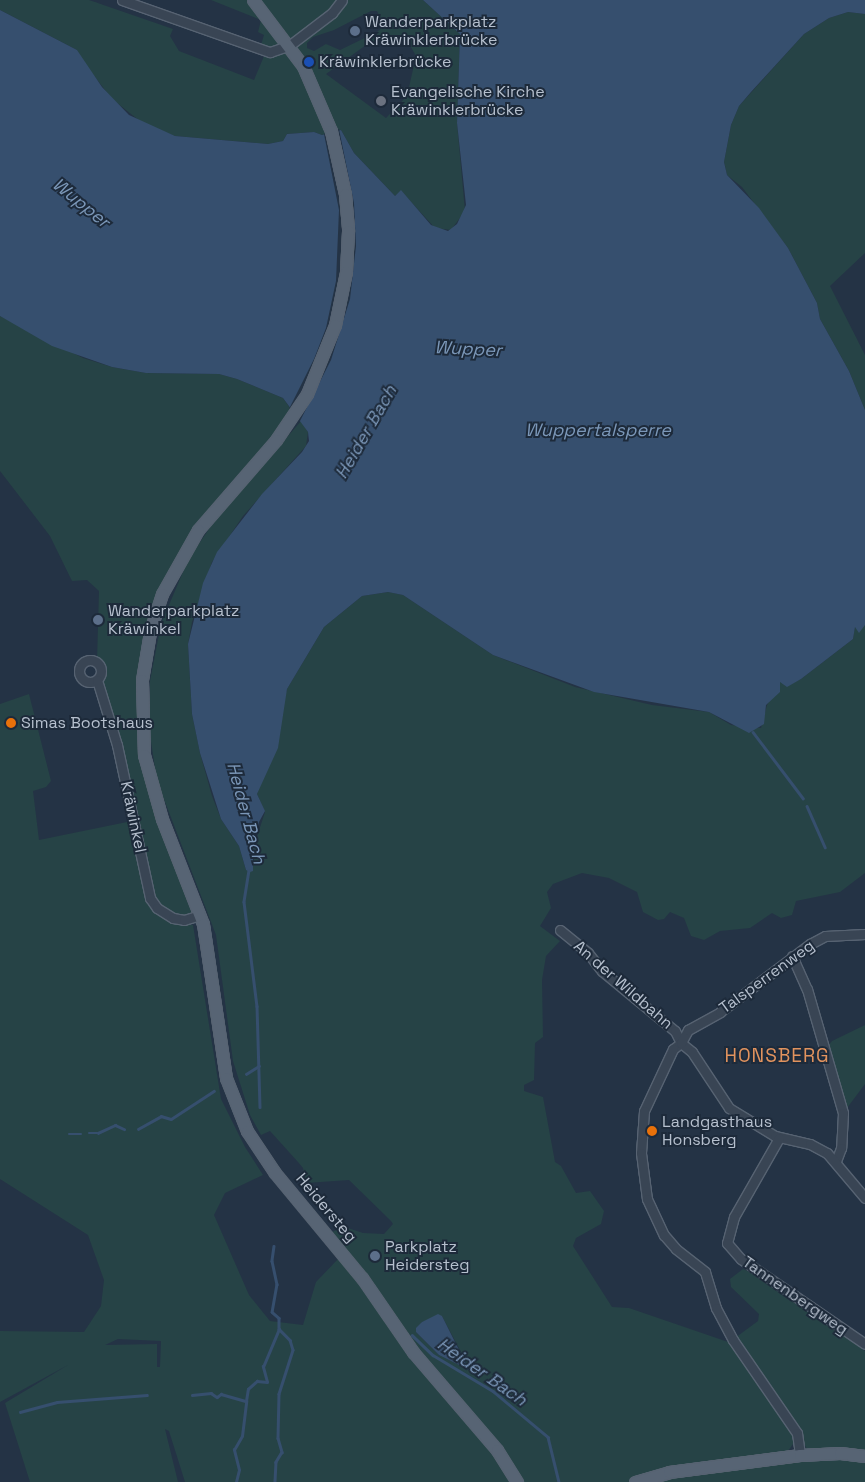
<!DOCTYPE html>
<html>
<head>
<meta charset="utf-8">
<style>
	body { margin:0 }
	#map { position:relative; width:865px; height:1482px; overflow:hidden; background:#243345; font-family:"Space Grotesk",sans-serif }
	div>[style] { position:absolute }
	.green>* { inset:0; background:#264346 }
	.water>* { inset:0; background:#364f6e }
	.pier>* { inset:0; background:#243345 }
	.stream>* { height:2.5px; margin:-1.25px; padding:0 1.25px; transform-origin:1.25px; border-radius:1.25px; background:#364f6e }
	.roads { filter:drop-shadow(1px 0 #576372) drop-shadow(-1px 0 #576372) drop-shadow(0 1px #576372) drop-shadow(0 -1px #576372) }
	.minor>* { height:9px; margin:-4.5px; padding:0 4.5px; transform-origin:4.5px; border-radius:4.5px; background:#394554 }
	.minor>.ring { margin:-4.5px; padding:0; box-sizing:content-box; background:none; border:9px solid #394554; border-radius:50% }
	.major>* { height:11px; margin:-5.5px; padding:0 5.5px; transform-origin:5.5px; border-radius:5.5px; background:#576474 }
	.dots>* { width:14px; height:14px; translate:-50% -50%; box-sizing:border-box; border:2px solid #1d2a3a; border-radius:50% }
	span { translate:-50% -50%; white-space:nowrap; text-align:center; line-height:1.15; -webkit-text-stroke:4px #1d2a3a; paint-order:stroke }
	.poi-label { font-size:16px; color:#b6c0ce }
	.left { translate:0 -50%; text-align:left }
	.street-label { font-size:16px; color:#b6c0ce }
	.water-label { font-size:18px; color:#7b97b8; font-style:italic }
	.quarter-label { font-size:19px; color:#e1935e; letter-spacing:1px }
</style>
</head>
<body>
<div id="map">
	<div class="green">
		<i style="clip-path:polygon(evenodd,0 0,89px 0,173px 29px,170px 36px,179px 51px,254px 80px,267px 49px,261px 45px,264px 35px,258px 32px,261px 20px,211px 0,423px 0,460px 34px,457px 123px,465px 211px,451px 230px,435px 228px,401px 191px,395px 196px,354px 153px,341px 130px,322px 135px,314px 132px,287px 134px,283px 141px,268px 144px,175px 136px,145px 125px,112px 99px,81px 59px,77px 50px,0 10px,0 0,371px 11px,377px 11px,384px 26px,377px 32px,340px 50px,326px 44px,314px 51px,307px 48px,307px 43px,313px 37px,334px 30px,371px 11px,0 0,394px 36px,408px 42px,416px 56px,407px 96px,386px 118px,326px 74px,366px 45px,394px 36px)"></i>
		<i style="clip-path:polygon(848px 12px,865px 14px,865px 253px,830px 286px,865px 355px,865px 410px,849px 371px,820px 319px,817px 303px,788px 248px,742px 187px,727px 175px,724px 162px,731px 125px,739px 106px,804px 34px,829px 18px)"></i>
		<i style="clip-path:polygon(0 316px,83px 358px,112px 367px,146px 373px,219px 374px,237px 379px,283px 398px,295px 415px,187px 547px,147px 646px,144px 755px,200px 915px,184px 920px,154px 905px,100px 677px,101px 668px,97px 661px,99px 591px,87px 580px,72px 581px,50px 536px,0 471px)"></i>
		<i style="clip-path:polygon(evenodd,301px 421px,308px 432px,306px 446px,243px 516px,212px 562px,192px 622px,188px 644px,192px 714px,200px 753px,212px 796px,221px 819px,239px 846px,246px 870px,254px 860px,253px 849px,265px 812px,257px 794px,287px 689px,324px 627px,362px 596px,388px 592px,403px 595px,493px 655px,575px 687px,652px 705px,709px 712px,731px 725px,761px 728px,767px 705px,780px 682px,790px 684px,801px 679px,853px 639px,855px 626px,865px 625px,865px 873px,840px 892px,796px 901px,792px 915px,781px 918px,772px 913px,750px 928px,720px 931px,704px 940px,691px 936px,684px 918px,670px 912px,664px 919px,658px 920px,643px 912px,637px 892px,609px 878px,582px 873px,553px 884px,547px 892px,551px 908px,540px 926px,560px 941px,546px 956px,542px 980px,543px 1037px,535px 1043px,534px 1080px,524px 1085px,524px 1091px,543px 1097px,555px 1162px,561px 1166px,576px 1193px,590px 1191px,604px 1211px,601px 1224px,576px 1238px,573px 1246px,612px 1307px,629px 1308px,731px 1343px,786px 1419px,796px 1440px,785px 1455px,630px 1482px,522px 1482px,411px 1345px,374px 1286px,331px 1233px,342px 1226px,363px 1233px,384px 1234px,393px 1224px,391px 1221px,349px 1180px,306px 1183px,303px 1168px,298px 1162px,270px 1131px,261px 1135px,250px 1115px,233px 1061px,216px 935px,157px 781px,150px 735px,150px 681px,161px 624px,188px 560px,213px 523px,301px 421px,442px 1316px,462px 1354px,469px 1370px,439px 1355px,416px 1332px,422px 1322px,442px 1316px)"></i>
		<i style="clip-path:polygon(evenodd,29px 694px,51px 781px,46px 787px,33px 791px,39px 840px,132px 821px,156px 911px,172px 922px,193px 925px,221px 1099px,245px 1147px,263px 1175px,225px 1193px,214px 1215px,249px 1295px,270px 1321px,303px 1325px,316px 1282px,339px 1258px,484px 1438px,512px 1482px,185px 1482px,169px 1431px,165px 1429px,178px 1482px,30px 1482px,5px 1403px,68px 1365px,0 1402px,0 1331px,84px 1332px,101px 1306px,104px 1280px,88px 1235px,0 1179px,0 704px,29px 694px,118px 1339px,161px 1341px,160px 1367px,157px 1367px,157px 1344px,105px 1345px,118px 1339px)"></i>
		<i style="clip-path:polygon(865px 1025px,865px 1084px,844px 1112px,825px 1049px,832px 1041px)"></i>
		<i style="clip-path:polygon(743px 1269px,759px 1276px,865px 1351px,865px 1456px,807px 1449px,802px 1441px,735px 1338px,758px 1321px,759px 1314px,731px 1287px,730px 1279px)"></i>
		<i style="clip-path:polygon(842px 1456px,865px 1460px,865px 1482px,635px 1482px)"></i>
	</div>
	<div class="water">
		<i style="clip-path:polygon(423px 0,865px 0,865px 14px,848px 12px,829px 18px,804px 34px,751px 92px,739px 106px,731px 125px,724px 162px,727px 175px,759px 208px,788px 248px,817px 303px,820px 319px,849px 371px,865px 410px,865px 625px,859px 633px,855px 627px,853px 639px,801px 679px,787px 687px,780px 682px,780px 692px,766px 705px,764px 724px,749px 733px,709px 712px,594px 692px,493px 655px,403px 595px,388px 592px,362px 596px,324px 627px,287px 689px,278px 748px,257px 794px,265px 811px,259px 822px,253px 849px,253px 871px,250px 872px,246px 870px,239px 846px,221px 819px,200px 753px,192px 714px,188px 644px,203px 583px,217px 552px,262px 494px,302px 452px,309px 441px,308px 432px,283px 398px,237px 379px,219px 374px,146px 373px,112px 367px,52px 346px,0 316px,0 10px,77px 50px,102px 87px,129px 115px,175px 136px,268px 144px,283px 141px,287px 134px,314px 132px,322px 135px,341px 130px,354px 153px,395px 196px,401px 190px,431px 225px,448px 231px,457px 224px,466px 205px,457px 123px,460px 34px)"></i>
		<i style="clip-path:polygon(438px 1314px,442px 1316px,469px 1370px,439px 1355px,416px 1332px,416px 1328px,422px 1322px)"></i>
	</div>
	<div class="pier">
		<i style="clip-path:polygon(339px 129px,354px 203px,356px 246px,350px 299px,331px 360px,299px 423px,289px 409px,314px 359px,326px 328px,336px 281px,339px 210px,324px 134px)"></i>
	</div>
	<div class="stream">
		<i style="left:753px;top:732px;width:83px;rotate:52.9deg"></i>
		<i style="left:807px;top:806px;width:45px;rotate:66.3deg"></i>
		<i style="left:249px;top:870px;width:32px;rotate:99deg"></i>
		<i style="left:244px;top:902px;width:105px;rotate:82.9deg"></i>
		<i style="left:257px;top:1006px;width:101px;rotate:88.3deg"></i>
		<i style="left:246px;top:1074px;width:15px;rotate:-32deg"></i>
		<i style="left:138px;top:1129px;width:26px;rotate:-29deg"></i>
		<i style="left:161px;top:1116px;width:10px;rotate:17deg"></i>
		<i style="left:171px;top:1119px;width:51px;rotate:-33.1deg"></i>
		<i style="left:89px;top:1133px;width:9px"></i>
		<i style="left:98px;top:1133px;width:19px;rotate:-25deg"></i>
		<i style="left:115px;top:1125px;width:10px;rotate:24deg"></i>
		<i style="left:69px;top:1134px;width:12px"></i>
		<i style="left:274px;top:1246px;width:15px;rotate:98deg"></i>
		<i style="left:272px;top:1261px;width:24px;rotate:78deg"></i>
		<i style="left:277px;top:1284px;width:28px;rotate:100deg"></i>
		<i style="left:272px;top:1312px;width:9px;rotate:41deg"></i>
		<i style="left:279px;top:1318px;width:11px;rotate:90deg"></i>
		<i style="left:279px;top:1329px;width:16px;rotate:45deg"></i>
		<i style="left:290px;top:1340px;width:10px;rotate:73deg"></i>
		<i style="left:293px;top:1350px;width:46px;rotate:107.7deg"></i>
		<i style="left:279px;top:1394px;width:44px;rotate:91.3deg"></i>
		<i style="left:278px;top:1438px;width:15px;rotate:74deg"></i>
		<i style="left:282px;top:1452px;width:12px;rotate:121deg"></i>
		<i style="left:276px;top:1462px;width:20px;rotate:93deg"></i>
		<i style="left:412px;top:1335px;width:29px;rotate:44deg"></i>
		<i style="left:433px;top:1355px;width:70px;rotate:31deg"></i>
		<i style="left:493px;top:1391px;width:72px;rotate:39.9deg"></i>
		<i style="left:548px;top:1437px;width:46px;rotate:76.3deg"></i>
		<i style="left:192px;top:1395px;width:19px;rotate:-6deg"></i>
		<i style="left:211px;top:1393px;width:7px;rotate:34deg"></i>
		<i style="left:217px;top:1397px;width:5px;rotate:-37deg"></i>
		<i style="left:221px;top:1394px;width:26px;rotate:16deg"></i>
		<i style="left:246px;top:1401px;width:12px;rotate:-81deg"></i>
		<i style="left:248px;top:1389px;width:12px;rotate:-42deg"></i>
		<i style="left:257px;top:1381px;width:10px;rotate:6deg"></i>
		<i style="left:267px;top:1382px;width:16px;rotate:-105deg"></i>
		<i style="left:263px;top:1367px;width:41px;rotate:-67.2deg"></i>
		<i style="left:20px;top:1412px;width:38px;rotate:-15deg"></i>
		<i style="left:57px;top:1402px;width:90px;rotate:-4.4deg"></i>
		<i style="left:236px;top:1482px;width:12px;rotate:-76deg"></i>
		<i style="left:239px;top:1470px;width:21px;rotate:-104deg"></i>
		<i style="left:234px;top:1450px;width:16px;rotate:-60deg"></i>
		<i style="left:242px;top:1436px;width:35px;rotate:-83deg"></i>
	</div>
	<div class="roads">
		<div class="minor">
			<i style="left:122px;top:0;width:157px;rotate:19.4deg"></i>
			<i style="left:270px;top:52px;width:21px;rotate:-19deg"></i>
			<i style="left:290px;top:45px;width:53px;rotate:-37.3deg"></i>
			<i style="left:332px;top:13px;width:16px;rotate:-52deg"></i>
			<i class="ring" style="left:79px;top:660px;width:13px;height:13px"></i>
			<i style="left:97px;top:680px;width:68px;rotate:72.9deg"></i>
			<i style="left:117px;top:745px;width:157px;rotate:77.8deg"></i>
			<i style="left:150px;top:898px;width:12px;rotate:55deg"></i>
			<i style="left:157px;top:908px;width:19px;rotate:32deg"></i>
			<i style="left:173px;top:918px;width:11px;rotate:10deg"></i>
			<i style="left:184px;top:920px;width:17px;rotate:-17deg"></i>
			<i style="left:560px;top:930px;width:36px;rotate:39deg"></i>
			<i style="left:588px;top:953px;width:23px;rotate:52deg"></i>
			<i style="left:602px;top:971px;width:94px;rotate:39.4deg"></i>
			<i style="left:675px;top:1031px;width:13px;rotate:63deg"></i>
			<i style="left:792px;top:956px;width:36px;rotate:66deg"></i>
			<i style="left:807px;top:989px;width:129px;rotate:73.8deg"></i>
			<i style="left:843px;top:1113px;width:35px;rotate:93deg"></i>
			<i style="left:841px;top:1148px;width:14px;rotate:111deg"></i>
			<i style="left:681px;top:1043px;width:10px;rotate:143deg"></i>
			<i style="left:673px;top:1049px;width:68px;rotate:115.1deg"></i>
			<i style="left:644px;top:1111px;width:42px;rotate:94.1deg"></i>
			<i style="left:641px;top:1153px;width:46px;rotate:82.6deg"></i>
			<i style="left:647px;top:1199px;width:40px;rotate:65deg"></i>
			<i style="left:664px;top:1235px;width:18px;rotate:49deg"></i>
			<i style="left:676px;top:1249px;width:37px;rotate:38deg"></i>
			<i style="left:705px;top:1272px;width:38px;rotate:73deg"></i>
			<i style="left:716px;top:1308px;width:36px;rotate:62deg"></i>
			<i style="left:733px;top:1340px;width:113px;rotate:55.5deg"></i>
			<i style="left:797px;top:1433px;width:22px;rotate:82deg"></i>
			<i style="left:681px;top:1043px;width:14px;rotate:39deg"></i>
			<i style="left:692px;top:1052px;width:67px;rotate:56.5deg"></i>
			<i style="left:729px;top:1108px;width:54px;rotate:31.3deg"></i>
			<i style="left:775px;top:1136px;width:36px;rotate:13deg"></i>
			<i style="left:810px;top:1144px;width:19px;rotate:28deg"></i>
			<i style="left:827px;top:1153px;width:59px;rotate:49.8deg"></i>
			<i style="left:681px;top:1043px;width:15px;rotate:-62deg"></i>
			<i style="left:688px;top:1030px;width:37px;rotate:-29deg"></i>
			<i style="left:720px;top:1012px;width:113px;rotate:-37.1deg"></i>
			<i style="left:810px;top:944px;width:17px;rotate:-28deg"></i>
			<i style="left:825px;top:936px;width:40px;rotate:-2.9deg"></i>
			<i style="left:779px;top:1138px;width:91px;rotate:119.7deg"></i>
			<i style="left:734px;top:1217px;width:27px;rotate:105deg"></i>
			<i style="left:727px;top:1243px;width:21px;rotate:49deg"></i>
			<i style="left:741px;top:1259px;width:150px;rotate:34.4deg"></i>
		</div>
		<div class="major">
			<i style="left:253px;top:0;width:83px;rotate:52.9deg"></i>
			<i style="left:303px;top:66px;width:71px;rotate:66.7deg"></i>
			<i style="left:331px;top:131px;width:65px;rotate:77.5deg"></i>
			<i style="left:345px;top:194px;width:37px;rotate:85deg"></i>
			<i style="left:348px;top:231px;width:41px;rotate:92.8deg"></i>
			<i style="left:346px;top:272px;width:54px;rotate:101.7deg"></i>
			<i style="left:335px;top:325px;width:74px;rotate:112.1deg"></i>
			<i style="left:307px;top:394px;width:55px;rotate:124deg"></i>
			<i style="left:276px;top:440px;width:119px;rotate:130.9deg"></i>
			<i style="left:198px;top:530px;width:73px;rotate:119.4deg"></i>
			<i style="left:162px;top:594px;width:40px;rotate:108deg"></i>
			<i style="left:150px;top:632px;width:49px;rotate:99.5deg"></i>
			<i style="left:142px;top:680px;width:75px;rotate:88.5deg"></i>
			<i style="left:144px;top:755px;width:66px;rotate:74.3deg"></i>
			<i style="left:162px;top:819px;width:113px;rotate:68.7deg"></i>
			<i style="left:203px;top:924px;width:156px;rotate:81.5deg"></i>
			<i style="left:226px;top:1078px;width:57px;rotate:68.4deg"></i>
			<i style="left:247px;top:1131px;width:50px;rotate:56.3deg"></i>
			<i style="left:275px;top:1173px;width:136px;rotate:50.4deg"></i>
			<i style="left:362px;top:1278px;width:90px;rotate:55.4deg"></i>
			<i style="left:413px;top:1352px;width:129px;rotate:49.4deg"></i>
			<i style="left:497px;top:1450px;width:38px;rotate:58deg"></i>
			<i style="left:635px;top:1482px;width:35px;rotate:-16deg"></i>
			<i style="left:669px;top:1472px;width:132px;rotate:-7.4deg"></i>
			<i style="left:800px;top:1455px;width:40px;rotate:-2.9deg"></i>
			<i style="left:840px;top:1453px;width:25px;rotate:7deg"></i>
		</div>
	</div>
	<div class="dots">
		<i style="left:355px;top:31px;background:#5c6f8a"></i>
		<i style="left:309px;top:62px;background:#1a4fb4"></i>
		<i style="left:381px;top:101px;background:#6b7280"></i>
		<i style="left:98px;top:620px;background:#5c6f8a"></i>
		<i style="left:11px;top:723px;background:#e8710a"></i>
		<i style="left:652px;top:1131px;background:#e8710a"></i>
		<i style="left:375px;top:1256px;background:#5c6f8a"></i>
	</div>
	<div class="poi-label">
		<span class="left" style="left:365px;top:31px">Wanderparkplatz<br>Kräwinklerbrücke</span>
		<span class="left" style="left:319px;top:62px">Kräwinklerbrücke</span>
		<span class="left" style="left:391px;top:101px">Evangelische Kirche<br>Kräwinklerbrücke</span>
		<span class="left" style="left:108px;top:620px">Wanderparkplatz<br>Kräwinkel</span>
		<span class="left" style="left:21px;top:723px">Simas Bootshaus</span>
		<span class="left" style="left:662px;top:1131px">Landgasthaus<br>Honsberg</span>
		<span class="left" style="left:385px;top:1256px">Parkplatz<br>Heidersteg</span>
	</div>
	<div class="street-label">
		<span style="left:133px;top:817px;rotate:78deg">Kräwinkel</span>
		<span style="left:767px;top:977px;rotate:-36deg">Talsperrenweg</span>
		<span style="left:623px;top:985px;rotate:41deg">An der Wildbahn</span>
		<span style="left:326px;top:1208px;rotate:50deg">Heidersteg</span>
		<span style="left:795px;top:1296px;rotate:35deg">Tannenbergweg</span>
	</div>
	<div class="water-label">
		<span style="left:81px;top:203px;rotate:39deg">Wupper</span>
		<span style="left:468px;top:349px;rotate:3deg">Wupper</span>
		<span style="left:598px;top:430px">Wuppertalsperre</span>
		<span style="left:366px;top:432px;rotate:-60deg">Heider Bach</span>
		<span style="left:246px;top:813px;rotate:75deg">Heider Bach</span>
		<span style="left:482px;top:1372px;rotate:35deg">Heider Bach</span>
	</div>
	<div class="quarter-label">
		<span style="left:777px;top:1056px">HONSBERG</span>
	</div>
</div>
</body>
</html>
